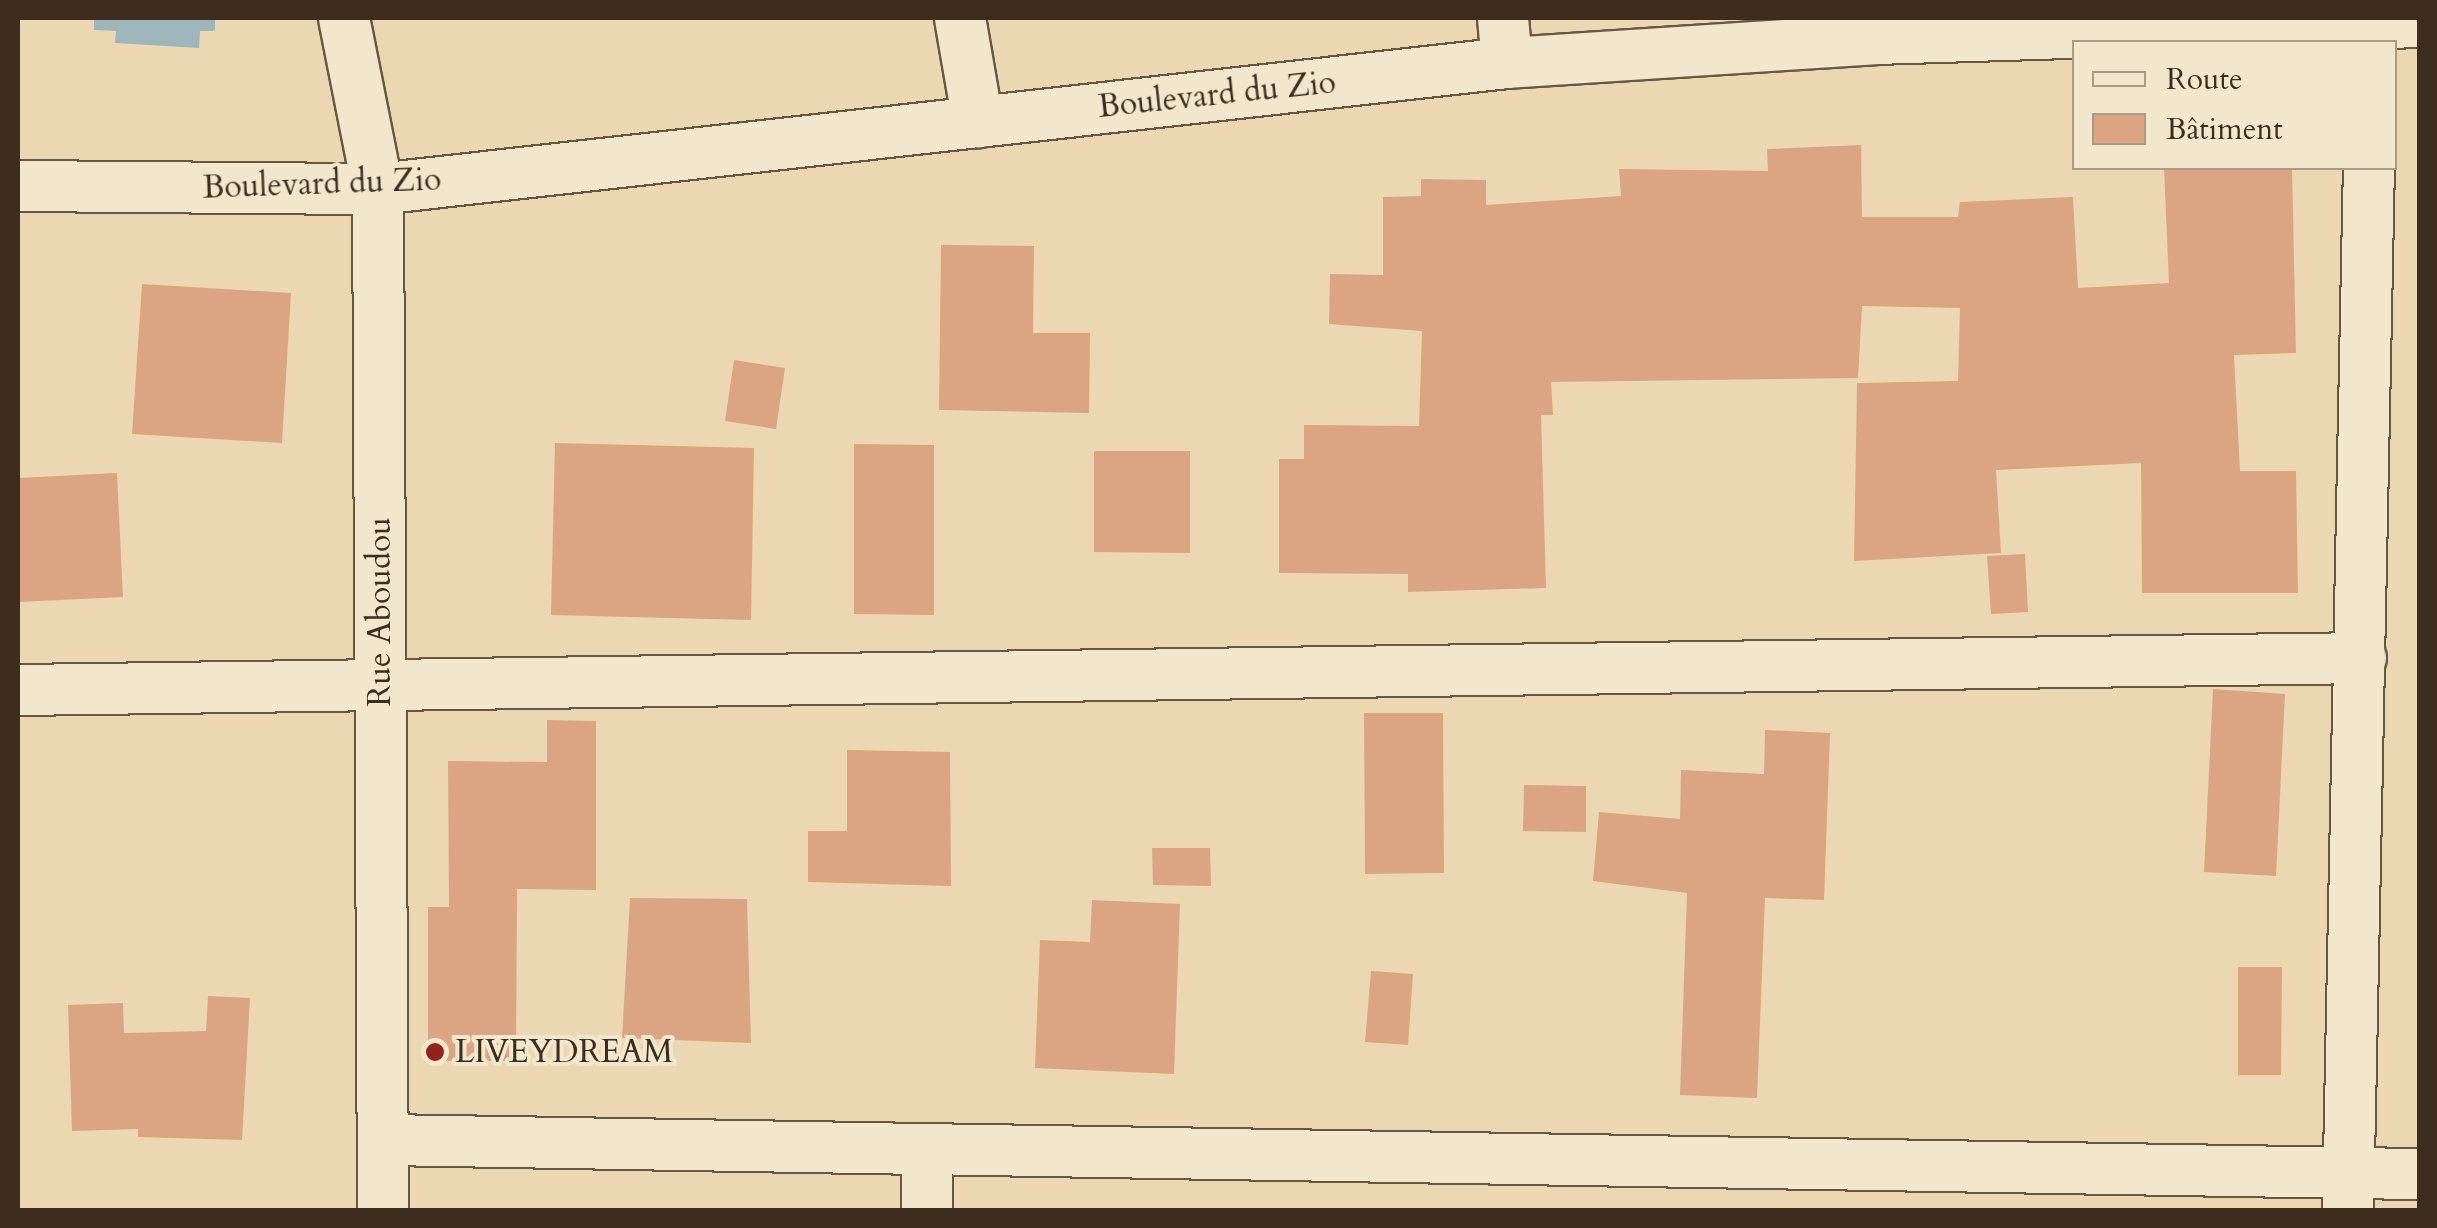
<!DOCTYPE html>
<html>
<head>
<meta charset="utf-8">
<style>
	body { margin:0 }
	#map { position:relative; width:2437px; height:1228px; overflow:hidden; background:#ebd8b2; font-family:Cardo,serif }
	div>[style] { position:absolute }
	.water>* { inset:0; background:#9eb6b9 }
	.building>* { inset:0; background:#dba483 }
	.roads { filter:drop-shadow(2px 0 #685843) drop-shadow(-2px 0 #685843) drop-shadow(0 2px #685843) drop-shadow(0 -2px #685843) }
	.minor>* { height:50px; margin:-25px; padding:0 25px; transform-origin:25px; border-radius:25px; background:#f2e6cd }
	.dots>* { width:28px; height:28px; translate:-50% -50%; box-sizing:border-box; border:5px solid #f2e6cd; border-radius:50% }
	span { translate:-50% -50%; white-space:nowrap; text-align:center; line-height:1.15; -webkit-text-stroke:8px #f2e6cd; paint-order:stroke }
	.street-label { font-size:32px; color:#3c2d1e }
	.poi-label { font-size:32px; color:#3c2d1e }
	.left { translate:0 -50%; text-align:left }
	.frame { position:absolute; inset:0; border:20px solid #3c2d1e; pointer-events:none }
	.legend { position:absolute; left:2072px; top:40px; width:325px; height:130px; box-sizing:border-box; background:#f2e6cd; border:2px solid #a99c87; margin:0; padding:12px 18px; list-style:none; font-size:30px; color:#3c2d1e }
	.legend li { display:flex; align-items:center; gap:20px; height:50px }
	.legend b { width:50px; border:2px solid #a99c87 }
</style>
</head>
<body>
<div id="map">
	<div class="water">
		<i style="clip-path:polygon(94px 18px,215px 18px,215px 31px,200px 31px,199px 48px,115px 43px,116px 31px,94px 30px)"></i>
	</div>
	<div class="building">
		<i style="clip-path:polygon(1861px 145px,1862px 217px,1958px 217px,1960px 202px,2073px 197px,2078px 288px,2169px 283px,2164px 168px,2292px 168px,2296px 353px,2234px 355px,2240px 471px,2296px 471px,2298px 593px,2142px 593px,2141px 463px,1996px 470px,2001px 553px,1854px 561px,1857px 383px,1958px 381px,1960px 308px,1862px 306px,1858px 378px,1551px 382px,1553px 415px,1541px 415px,1546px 588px,1408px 592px,1408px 574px,1279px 573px,1279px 459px,1304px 459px,1304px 425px,1419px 426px,1422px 331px,1329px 324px,1330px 274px,1383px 275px,1383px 197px,1421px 196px,1421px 179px,1486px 180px,1486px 205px,1621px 196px,1619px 169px,1768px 171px,1767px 149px)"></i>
		<i style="clip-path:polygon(941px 245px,1034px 246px,1033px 333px,1090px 333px,1089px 413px,939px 410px)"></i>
		<i style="clip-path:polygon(142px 284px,291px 293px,282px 443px,132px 434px)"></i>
		<i style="clip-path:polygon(734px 360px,785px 368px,776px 429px,725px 421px)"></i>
		<i style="clip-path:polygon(555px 443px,754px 448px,751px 620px,551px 615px)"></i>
		<i style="clip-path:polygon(854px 444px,934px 445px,934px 615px,854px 614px)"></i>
		<i style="clip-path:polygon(1094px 451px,1190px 451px,1190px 553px,1094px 552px)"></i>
		<i style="clip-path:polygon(117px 473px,123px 597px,18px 602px,18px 478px)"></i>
		<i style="clip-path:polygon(2025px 554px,2028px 612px,1991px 614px,1987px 556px)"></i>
		<i style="clip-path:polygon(2213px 689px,2285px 694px,2276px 876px,2204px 872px)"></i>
		<i style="clip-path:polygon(1364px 713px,1443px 713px,1444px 873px,1365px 874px)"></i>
		<i style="clip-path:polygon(547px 720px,596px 721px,596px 890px,517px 889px,516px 1061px,428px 1061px,428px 907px,449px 907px,448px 761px,547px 762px)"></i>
		<i style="clip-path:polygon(1765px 730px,1830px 733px,1824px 900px,1765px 898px,1757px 1098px,1680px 1095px,1687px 893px,1593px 881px,1599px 812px,1680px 819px,1681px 770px,1764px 774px)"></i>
		<i style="clip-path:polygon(847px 750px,950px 752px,951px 886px,808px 882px,808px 831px,847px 831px)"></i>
		<i style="clip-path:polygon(1524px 785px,1586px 786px,1586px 832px,1523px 831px)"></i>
		<i style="clip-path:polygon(1152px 848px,1210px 848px,1211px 886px,1153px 885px)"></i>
		<i style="clip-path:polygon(630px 898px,747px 899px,751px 1043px,622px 1038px)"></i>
		<i style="clip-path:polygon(1092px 900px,1180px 904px,1174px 1074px,1035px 1068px,1040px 940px,1090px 942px)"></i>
		<i style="clip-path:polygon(2238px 967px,2282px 967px,2281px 1075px,2238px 1075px)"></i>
		<i style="clip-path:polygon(1371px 971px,1413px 974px,1408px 1045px,1365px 1042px)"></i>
		<i style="clip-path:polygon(208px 996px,250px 998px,242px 1140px,138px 1137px,138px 1129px,72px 1131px,68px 1005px,123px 1003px,124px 1033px,206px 1031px)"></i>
	</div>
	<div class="roads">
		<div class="minor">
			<i style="left:344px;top:18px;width:174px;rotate:78.8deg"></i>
			<i style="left:378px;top:189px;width:1021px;rotate:89.72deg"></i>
			<i style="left:960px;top:18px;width:106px;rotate:80.2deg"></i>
			<i style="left:1503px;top:18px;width:45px;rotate:84.9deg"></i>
			<i style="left:18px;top:186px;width:360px;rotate:0.5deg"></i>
			<i style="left:378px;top:189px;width:1136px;rotate:-6.37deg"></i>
			<i style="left:1507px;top:63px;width:370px;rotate:-3.7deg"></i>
			<i style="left:1876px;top:39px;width:544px;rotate:-1.79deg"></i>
			<i style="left:18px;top:690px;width:2343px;rotate:-0.78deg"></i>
			<i style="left:385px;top:1140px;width:2035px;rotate:0.96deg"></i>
			<i style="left:927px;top:1151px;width:59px;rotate:90deg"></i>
			<i style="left:2348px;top:1210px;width:1042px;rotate:-88.85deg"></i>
		</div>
	</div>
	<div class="dots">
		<i style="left:435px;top:1052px;background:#8f2418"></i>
	</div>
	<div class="street-label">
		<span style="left:1217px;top:95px;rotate:-6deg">Boulevard du Zio</span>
		<span style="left:322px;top:184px;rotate:-2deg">Boulevard du Zio</span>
		<span style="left:380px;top:612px;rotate:-90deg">Rue Aboudou</span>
	</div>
	<div class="poi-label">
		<span class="left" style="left:455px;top:1052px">LIVEYDREAM</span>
	</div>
	<div class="frame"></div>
	<ul class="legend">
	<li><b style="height:12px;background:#f2e6cd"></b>Route</li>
	<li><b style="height:28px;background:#dba483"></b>Bâtiment</li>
	</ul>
</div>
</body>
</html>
